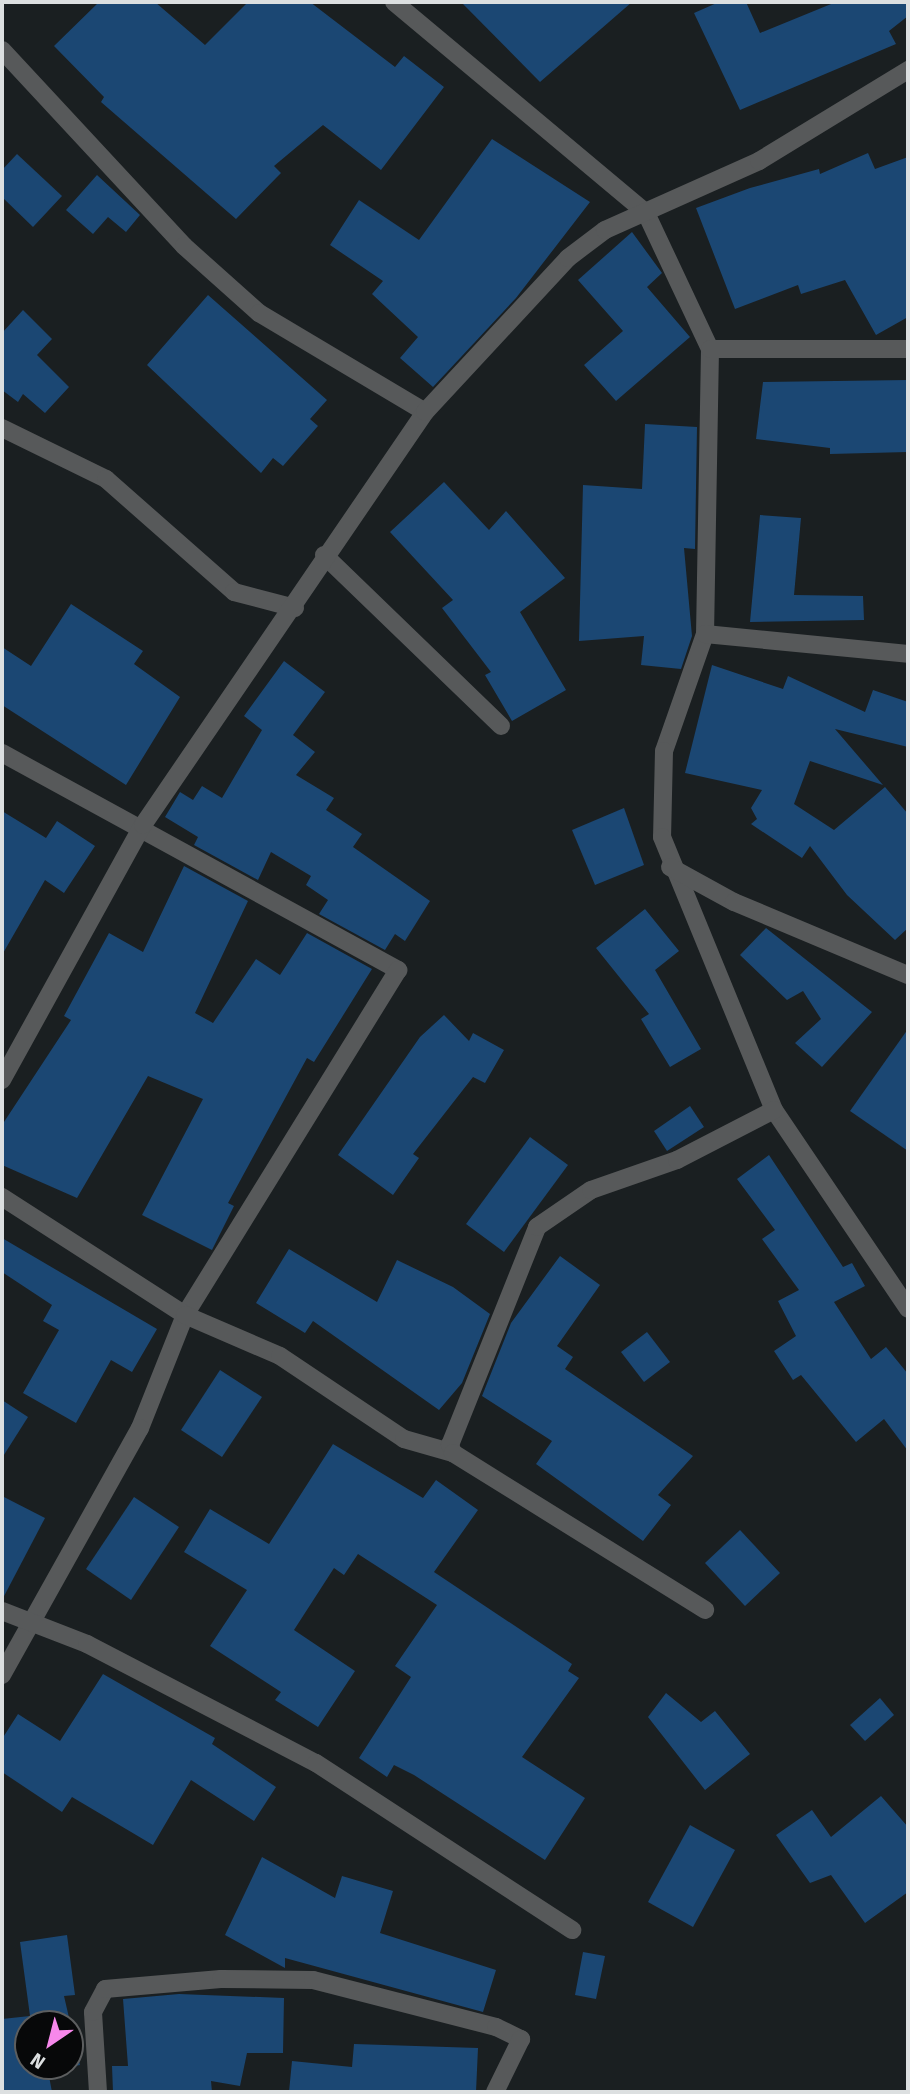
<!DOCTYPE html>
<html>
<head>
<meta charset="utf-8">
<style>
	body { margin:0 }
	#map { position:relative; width:910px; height:2094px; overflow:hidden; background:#1a1f21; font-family:"Fira Sans",sans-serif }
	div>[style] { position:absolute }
	.building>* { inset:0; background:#1b4773 }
	.minor>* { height:18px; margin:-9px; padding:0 9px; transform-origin:9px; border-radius:9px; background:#57595a }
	span { translate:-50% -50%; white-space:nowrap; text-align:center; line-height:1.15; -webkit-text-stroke:7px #070809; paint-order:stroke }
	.frame { position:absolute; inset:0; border:4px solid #dcdfe0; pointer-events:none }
	.north { position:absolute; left:14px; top:2010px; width:70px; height:70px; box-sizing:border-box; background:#070809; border:2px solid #5c5e5f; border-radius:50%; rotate:215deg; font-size:19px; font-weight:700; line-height:28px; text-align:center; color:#dcdfe0 }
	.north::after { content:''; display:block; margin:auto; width:24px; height:32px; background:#f788eb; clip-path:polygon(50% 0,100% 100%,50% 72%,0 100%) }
</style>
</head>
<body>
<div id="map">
	<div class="building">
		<i style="clip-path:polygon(99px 2px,155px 2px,205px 45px,248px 2px,310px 2px,395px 67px,404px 56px,444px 87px,381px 170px,323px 125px,274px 166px,281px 173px,236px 219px,101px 102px,104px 97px,54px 46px)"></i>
		<i style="clip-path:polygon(461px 2px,632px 2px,540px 82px)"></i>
		<i style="clip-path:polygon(719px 2px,746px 2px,760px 33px,836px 2px,908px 2px,908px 16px,889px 31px,896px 44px,740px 110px,694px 13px)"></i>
		<i style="clip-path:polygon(492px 139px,590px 202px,516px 298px,433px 387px,400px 358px,418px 337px,372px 294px,383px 281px,330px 245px,359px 200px,419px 240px)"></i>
		<i style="clip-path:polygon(868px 153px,875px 169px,908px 157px,908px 317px,876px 335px,845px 280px,801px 294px,798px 285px,735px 309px,696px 208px,750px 188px,819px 169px,820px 174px)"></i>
		<i style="clip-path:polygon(17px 154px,62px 196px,33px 227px,2px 197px,2px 170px)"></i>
		<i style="clip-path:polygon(97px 175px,140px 215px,126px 232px,108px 217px,93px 234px,66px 210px)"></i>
		<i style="clip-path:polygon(632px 232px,662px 273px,647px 287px,690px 337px,616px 401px,584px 365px,623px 331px,578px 280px)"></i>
		<i style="clip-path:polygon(208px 295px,327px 400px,310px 419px,318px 426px,283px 466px,273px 458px,261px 473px,147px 365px)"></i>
		<i style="clip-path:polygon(23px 310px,52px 339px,37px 355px,69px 387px,45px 413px,23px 394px,18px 402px,2px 390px,2px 333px)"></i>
		<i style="clip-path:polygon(908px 380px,908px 452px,830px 454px,830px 448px,756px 439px,763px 382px)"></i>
		<i style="clip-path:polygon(645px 424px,697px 427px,695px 549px,684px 548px,692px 636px,681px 669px,641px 665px,644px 636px,579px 641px,583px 485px,642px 489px)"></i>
		<i style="clip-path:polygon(444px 482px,489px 530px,506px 511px,565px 578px,520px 612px,566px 690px,512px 721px,485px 675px,491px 672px,442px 608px,453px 600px,390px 532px)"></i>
		<i style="clip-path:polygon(760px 515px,801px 518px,794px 595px,863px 596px,864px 620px,750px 622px)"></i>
		<i style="clip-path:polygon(71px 604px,143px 651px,134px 664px,180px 697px,126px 785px,2px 705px,2px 647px,31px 666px)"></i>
		<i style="clip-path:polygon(284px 661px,325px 692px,293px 735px,315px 752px,296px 775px,334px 798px,326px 810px,362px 834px,353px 847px,430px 901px,405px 941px,395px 934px,385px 950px,319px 914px,328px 900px,306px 885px,311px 876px,271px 852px,258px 880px,194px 845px,198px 837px,165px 817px,180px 792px,193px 800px,202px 786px,222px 798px,262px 730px,244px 716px)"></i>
		<i style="clip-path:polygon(712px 665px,783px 689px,788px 676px,865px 712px,873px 690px,908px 702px,908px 747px,835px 729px,883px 785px,810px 761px,794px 804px,834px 830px,885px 787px,908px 814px,908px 928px,895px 940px,847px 895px,810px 846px,802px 858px,751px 824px,757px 819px,751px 808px,762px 790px,685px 773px)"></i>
		<i style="clip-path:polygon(624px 808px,644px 865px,595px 885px,572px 830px)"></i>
		<i style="clip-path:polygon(2px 811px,46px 838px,57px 821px,95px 846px,64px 893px,45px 880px,2px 955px)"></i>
		<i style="clip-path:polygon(184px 866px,248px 901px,195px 1013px,213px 1023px,256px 959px,280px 975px,307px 933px,372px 969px,314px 1062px,307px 1058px,228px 1203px,234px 1206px,212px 1250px,142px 1215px,203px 1099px,148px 1076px,77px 1198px,2px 1165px,2px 1125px,71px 1020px,64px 1016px,109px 933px,143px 952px)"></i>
		<i style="clip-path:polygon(645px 909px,679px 951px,655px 970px,701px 1049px,670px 1067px,641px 1019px,649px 1014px,596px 948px)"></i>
		<i style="clip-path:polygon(766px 928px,872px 1012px,822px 1067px,795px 1043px,821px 1019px,803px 991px,787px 1000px,740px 955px)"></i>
		<i style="clip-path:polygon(444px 1015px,469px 1041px,473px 1033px,504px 1050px,485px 1083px,473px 1077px,413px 1154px,419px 1158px,393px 1195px,338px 1155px,420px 1037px)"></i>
		<i style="clip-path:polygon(908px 1029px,908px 1151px,850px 1111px)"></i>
		<i style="clip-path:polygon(690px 1106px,704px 1127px,667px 1151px,654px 1131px)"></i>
		<i style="clip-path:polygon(530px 1137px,568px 1165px,504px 1252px,466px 1224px)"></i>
		<i style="clip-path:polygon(769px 1155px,843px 1267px,852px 1263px,865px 1286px,834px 1302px,871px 1359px,886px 1347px,908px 1374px,908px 1451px,884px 1419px,856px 1442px,801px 1375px,793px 1380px,774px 1351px,796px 1336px,778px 1301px,799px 1290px,762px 1239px,775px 1230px,737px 1179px)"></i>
		<i style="clip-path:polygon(2px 1238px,157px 1329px,132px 1372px,111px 1360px,76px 1423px,23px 1393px,59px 1330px,43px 1321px,52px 1305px,2px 1272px)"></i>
		<i style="clip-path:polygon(289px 1249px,377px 1302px,397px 1260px,453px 1287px,490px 1314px,462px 1383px,439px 1410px,313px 1321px,305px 1333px,256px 1303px)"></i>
		<i style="clip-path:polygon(560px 1256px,600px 1285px,557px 1346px,573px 1357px,565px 1369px,693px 1456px,658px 1495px,671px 1505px,643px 1541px,536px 1464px,552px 1441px,482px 1396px,511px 1323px)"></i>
		<i style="clip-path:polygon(647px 1332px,670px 1362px,644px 1382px,621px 1352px)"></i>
		<i style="clip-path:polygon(220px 1370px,262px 1397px,222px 1457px,181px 1430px)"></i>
		<i style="clip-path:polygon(2px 1400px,28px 1417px,2px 1458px)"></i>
		<i style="clip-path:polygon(333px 1444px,423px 1498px,436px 1480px,478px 1510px,434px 1572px,572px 1664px,568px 1671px,579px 1678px,522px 1757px,585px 1798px,545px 1860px,414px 1775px,394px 1765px,387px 1777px,359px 1758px,411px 1677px,395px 1666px,437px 1605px,358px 1554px,344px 1575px,334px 1568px,294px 1630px,355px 1671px,318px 1727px,275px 1700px,281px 1692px,210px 1646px,247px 1590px,184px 1552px,210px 1509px,269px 1544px)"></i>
		<i style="clip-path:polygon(2px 1496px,45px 1518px,2px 1600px)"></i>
		<i style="clip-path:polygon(134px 1497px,179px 1527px,131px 1600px,86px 1569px)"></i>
		<i style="clip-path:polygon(740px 1530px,780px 1573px,745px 1606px,705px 1563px)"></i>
		<i style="clip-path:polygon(103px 1674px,215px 1738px,212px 1744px,276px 1787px,254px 1821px,191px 1780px,153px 1845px,72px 1797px,62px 1812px,2px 1772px,2px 1739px,18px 1714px,60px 1741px)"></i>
		<i style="clip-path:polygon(666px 1693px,701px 1722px,715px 1711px,750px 1754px,705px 1790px,648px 1717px)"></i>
		<i style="clip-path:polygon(880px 1698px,894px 1715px,865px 1741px,850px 1725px)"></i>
		<i style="clip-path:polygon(881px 1796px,908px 1827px,908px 1892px,865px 1923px,831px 1875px,810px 1883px,776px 1835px,812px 1810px,831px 1837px)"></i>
		<i style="clip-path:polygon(690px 1825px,735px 1850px,693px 1927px,648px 1902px)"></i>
		<i style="clip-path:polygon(262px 1857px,335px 1898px,342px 1876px,393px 1891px,380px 1933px,496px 1970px,483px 2012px,285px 1958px,285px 1968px,225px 1935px)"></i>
		<i style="clip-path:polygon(evenodd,67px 1935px,75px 1995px,64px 1996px,80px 2065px,48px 2071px,52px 2092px,2px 2092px,2px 2019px,30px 2016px,20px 1942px,67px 1935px,28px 2024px,70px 2024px,70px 2066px,28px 2066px,28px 2024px)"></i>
		<i style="clip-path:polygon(583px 1952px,605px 1956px,596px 1999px,575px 1995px)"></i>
		<i style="clip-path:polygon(179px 1994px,284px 1998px,283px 2053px,247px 2053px,240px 2086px,211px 2081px,212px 2092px,113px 2092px,112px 2066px,128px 2066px,123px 1999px)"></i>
		<i style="clip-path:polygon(354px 2044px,478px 2048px,476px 2092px,289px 2092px,292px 2061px,352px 2067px)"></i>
	</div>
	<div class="minor">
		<i style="left:394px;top:2px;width:329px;rotate:39.9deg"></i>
		<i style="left:646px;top:213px;width:150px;rotate:64.8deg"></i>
		<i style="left:710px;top:349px;width:285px;rotate:91deg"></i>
		<i style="left:705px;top:634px;width:124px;rotate:109.3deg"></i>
		<i style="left:664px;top:751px;width:86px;rotate:91.3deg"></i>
		<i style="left:662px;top:837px;width:295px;rotate:67.7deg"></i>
		<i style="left:774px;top:1110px;width:240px;rotate:56deg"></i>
		<i style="left:2px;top:50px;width:267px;rotate:47.1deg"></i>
		<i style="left:184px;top:246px;width:101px;rotate:41.8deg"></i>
		<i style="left:259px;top:313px;width:193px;rotate:30.8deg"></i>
		<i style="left:710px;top:349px;width:198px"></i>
		<i style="left:2px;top:428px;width:116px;rotate:26.1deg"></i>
		<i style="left:106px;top:479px;width:171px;rotate:41.4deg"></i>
		<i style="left:234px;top:592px;width:63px;rotate:14.7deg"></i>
		<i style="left:324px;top:555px;width:246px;rotate:44deg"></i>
		<i style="left:705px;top:634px;width:204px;rotate:5.6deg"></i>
		<i style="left:2px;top:753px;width:452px;rotate:28.7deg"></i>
		<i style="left:398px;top:970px;width:405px;rotate:121.7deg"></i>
		<i style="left:185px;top:1315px;width:122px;rotate:111.7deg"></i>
		<i style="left:140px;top:1428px;width:283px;rotate:119.2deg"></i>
		<i style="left:670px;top:867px;width:73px;rotate:28.7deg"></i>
		<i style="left:734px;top:902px;width:189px;rotate:22.8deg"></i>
		<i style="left:2px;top:1080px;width:291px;rotate:-61.1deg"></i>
		<i style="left:143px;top:825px;width:500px;rotate:-55.67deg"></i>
		<i style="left:425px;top:412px;width:210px;rotate:-47.1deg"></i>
		<i style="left:568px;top:258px;width:46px;rotate:-37.1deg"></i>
		<i style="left:605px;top:230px;width:169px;rotate:-24.1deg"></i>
		<i style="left:759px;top:161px;width:175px;rotate:-31.4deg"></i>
		<i style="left:2px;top:1197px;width:218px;rotate:32.8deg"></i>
		<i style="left:185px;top:1315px;width:103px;rotate:23.3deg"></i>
		<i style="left:280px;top:1356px;width:149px;rotate:33.8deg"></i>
		<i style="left:404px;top:1439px;width:51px;rotate:15.9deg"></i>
		<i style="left:453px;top:1453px;width:9px;rotate:-111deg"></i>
		<i style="left:450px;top:1445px;width:235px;rotate:-68.2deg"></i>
		<i style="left:537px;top:1227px;width:65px;rotate:-34.4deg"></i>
		<i style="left:591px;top:1190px;width:91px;rotate:-19.2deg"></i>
		<i style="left:677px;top:1160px;width:109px;rotate:-27.3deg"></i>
		<i style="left:453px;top:1453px;width:297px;rotate:31.9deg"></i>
		<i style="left:2px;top:1611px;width:91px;rotate:21.2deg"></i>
		<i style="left:87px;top:1644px;width:258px;rotate:27.5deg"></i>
		<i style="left:316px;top:1763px;width:306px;rotate:33.1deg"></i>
		<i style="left:98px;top:2092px;width:80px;rotate:-93.6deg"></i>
		<i style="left:93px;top:2012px;width:26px;rotate:-62deg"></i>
		<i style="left:105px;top:1989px;width:116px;rotate:-4.9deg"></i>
		<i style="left:221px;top:1979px;width:92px;rotate:0.6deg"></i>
		<i style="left:313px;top:1980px;width:189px;rotate:14.4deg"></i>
		<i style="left:496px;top:2027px;width:28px;rotate:26deg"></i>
		<i style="left:521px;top:2039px;width:59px;rotate:116.1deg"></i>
	</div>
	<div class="frame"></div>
	<div class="north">N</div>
</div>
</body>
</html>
